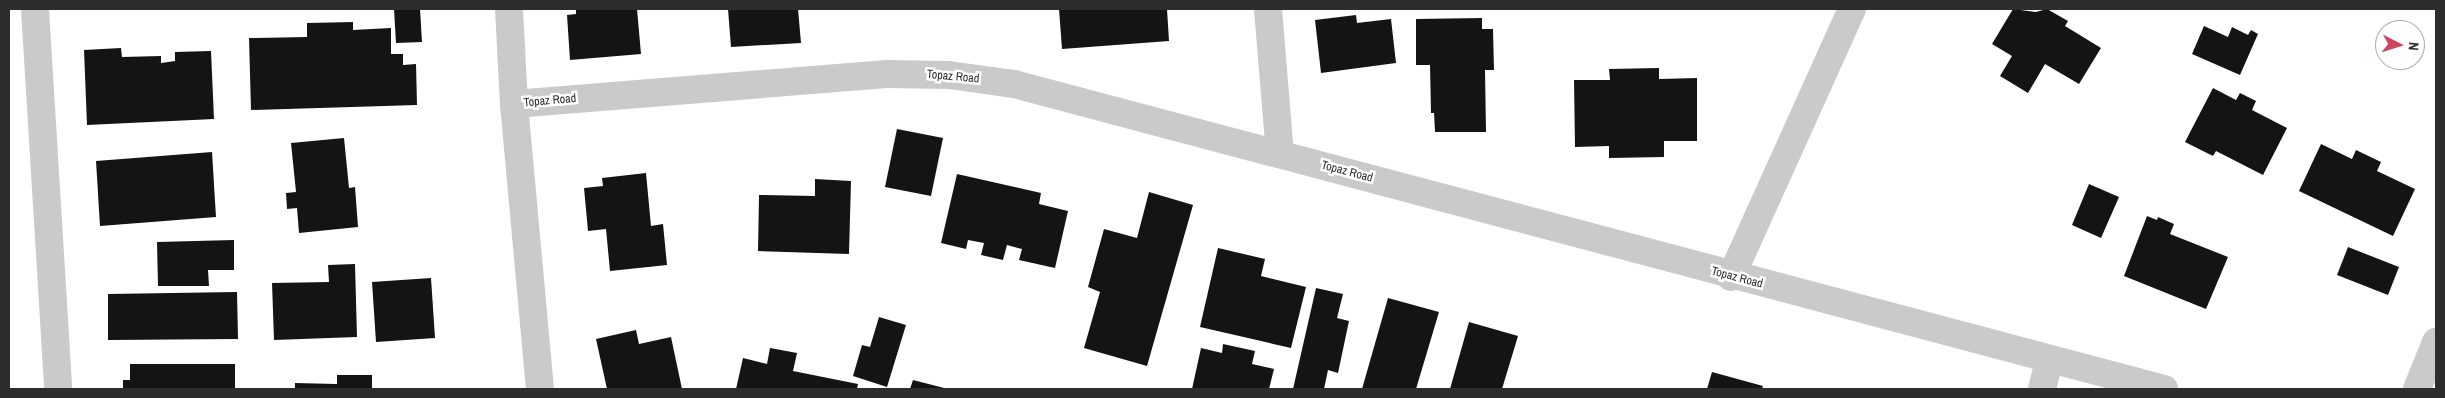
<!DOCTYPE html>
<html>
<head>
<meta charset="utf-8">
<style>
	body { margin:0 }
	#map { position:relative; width:2445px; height:398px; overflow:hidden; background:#fff; font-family:"Archivo Narrow",sans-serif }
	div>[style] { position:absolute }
	.building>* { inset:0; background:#141414 }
	.street>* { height:28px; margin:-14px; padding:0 14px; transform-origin:14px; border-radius:14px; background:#cacaca }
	span { translate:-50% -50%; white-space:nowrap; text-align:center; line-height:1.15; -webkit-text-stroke:5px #fff; paint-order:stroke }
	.street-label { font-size:12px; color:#2d2d2d }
	.frame { position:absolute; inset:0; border:10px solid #2d2d2d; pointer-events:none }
	.north { position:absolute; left:2375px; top:20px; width:50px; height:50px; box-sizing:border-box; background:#fff; border:1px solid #ababab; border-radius:50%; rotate:95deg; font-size:14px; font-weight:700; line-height:20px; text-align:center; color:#2d2d2d }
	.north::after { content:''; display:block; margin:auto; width:18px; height:22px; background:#ce455f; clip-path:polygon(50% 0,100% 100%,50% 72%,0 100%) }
</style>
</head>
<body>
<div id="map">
	<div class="building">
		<i style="clip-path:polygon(394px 9px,420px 9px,422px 42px,396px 43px)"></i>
		<i style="clip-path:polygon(576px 9px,637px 9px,641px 54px,570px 60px,567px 15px,576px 14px)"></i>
		<i style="clip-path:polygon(728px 9px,798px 9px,801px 43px,731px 47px)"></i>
		<i style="clip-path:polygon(1059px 9px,1167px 9px,1169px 41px,1062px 49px)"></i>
		<i style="clip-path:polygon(2013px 9px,2036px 12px,2047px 9px,2068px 21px,2065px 26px,2101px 48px,2079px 84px,2045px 64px,2028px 93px,2000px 76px,2012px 56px,1992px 44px)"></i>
		<i style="clip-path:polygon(1356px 15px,1357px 23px,1391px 19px,1396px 63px,1321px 73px,1315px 20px)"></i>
		<i style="clip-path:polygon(1482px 18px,1482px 29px,1493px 29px,1494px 70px,1485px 70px,1486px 132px,1435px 132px,1434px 113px,1431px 113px,1430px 65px,1416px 65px,1416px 19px)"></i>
		<i style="clip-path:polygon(353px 22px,353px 30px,391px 28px,391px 54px,403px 54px,403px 65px,416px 64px,417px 105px,251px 110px,249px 38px,307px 37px,307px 23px)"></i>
		<i style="clip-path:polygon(2204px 26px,2228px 37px,2232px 27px,2248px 35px,2251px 30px,2258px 34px,2240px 75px,2192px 54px)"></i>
		<i style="clip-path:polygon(121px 48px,122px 57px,161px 56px,161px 63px,175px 61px,175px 52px,211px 51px,214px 119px,87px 125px,84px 50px)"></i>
		<i style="clip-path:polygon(1659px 68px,1659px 79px,1697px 78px,1697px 141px,1664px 141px,1664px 157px,1609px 158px,1609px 146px,1575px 147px,1574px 80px,1610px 80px,1609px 69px)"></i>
		<i style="clip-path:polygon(2213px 88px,2236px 100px,2240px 93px,2256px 101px,2252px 110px,2287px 128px,2263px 175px,2216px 151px,2213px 156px,2185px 142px)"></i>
		<i style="clip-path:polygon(897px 129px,943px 138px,931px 196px,885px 187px)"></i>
		<i style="clip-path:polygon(344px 138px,349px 188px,355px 187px,358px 227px,299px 233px,297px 208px,287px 209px,286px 193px,296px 192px,291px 143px)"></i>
		<i style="clip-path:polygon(2321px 144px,2352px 159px,2356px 150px,2381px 162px,2377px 171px,2415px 189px,2393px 236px,2299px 191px)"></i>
		<i style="clip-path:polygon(212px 152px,216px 217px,100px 226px,96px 161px)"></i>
		<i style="clip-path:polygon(646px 173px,651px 226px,663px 224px,667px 265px,610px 271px,606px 229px,588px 231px,584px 188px,603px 186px,602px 178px)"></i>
		<i style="clip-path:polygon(957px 174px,1041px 193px,1039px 204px,1068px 211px,1055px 268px,1019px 260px,1022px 249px,1007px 245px,1003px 260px,981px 255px,984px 243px,968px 240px,966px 249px,941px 243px)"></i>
		<i style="clip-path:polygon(815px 179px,851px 181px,849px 254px,758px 251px,759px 195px,815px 196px)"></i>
		<i style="clip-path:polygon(2089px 184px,2119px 197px,2101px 238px,2072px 225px)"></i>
		<i style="clip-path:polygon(1149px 192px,1193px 205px,1147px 366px,1084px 348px,1100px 292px,1088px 287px,1104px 229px,1137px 238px)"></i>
		<i style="clip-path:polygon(2147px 216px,2157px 220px,2158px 217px,2174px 224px,2170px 234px,2228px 257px,2206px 309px,2124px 276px)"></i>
		<i style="clip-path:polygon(234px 240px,234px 270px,208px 270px,209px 286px,158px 286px,157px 242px)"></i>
		<i style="clip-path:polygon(2348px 247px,2399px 267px,2388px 295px,2337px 275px)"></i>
		<i style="clip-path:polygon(1218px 248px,1265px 259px,1261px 276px,1306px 287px,1291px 348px,1200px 327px)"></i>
		<i style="clip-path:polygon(355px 264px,357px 337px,274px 340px,272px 283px,329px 282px,328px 265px)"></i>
		<i style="clip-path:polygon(431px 278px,435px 338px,376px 342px,372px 282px)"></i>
		<i style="clip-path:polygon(1316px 288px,1343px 294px,1337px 318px,1349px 321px,1338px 373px,1328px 370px,1324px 389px,1293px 389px)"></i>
		<i style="clip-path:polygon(237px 292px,238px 339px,108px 340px,108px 294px)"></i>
		<i style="clip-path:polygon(1388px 298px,1439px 312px,1416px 389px,1362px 389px)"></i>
		<i style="clip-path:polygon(879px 317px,906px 325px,887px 387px,853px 376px,862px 345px,870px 347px)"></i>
		<i style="clip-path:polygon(1469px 322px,1518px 336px,1502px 389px,1450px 389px)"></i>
		<i style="clip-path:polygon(636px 330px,639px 344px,671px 337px,682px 389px,607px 389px,596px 339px)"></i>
		<i style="clip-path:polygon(1223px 344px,1255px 351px,1252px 364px,1274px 369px,1269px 389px,1192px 389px,1201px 348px,1222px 353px)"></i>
		<i style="clip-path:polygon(770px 348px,797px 353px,793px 371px,858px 384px,857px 389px,736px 389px,743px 358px,767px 364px)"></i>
		<i style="clip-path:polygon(130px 364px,235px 364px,235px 389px,123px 389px,123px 380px,130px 380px)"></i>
		<i style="clip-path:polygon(1712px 372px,1763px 386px,1762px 389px,1707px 389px)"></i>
		<i style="clip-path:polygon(337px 375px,372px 375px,372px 389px,295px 389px,295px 383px,337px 384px)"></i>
		<i style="clip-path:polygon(913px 380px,948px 389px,910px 389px)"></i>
	</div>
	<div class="street">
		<i style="left:35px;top:9px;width:381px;rotate:86.5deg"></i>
		<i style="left:509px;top:9px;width:95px;rotate:87deg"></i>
		<i style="left:514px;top:104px;width:286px;rotate:84.8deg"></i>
		<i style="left:1268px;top:9px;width:145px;rotate:85.3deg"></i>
		<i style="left:514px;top:104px;width:374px;rotate:-4.6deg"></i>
		<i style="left:887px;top:74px;width:62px;rotate:0.9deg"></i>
		<i style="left:949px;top:75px;width:66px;rotate:7.9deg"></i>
		<i style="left:1014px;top:84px;width:1190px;rotate:14.85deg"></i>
		<i style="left:1731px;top:277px;width:294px;rotate:-65.7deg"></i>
		<i style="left:2042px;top:389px;width:30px;rotate:-76deg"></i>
		<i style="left:2417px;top:389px;width:51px;rotate:-68deg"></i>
	</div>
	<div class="street-label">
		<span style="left:953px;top:77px;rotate:5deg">Topaz Road</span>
		<span style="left:550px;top:101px;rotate:-5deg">Topaz Road</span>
		<span style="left:1347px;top:172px;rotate:15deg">Topaz Road</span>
		<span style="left:1737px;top:278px;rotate:15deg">Topaz Road</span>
	</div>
	<div class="frame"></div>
	<div class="north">N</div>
</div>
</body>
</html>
